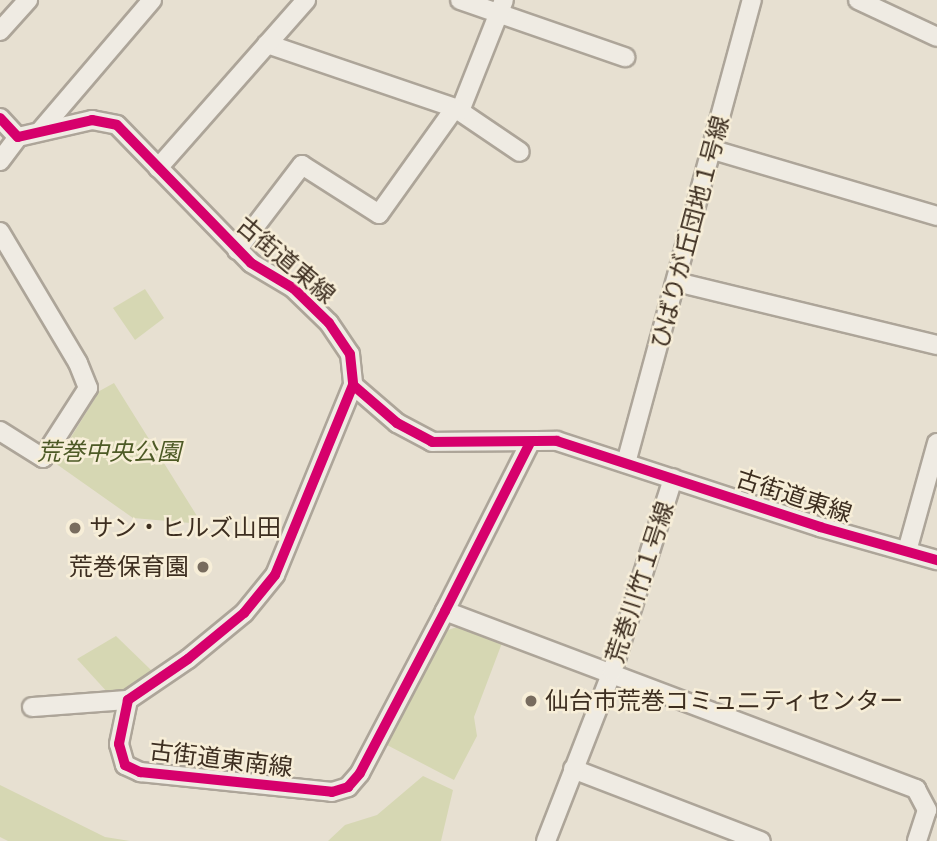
<!DOCTYPE html>
<html>
<head>
<meta charset="utf-8">
<style>
	body { margin:0 }
	#map { position:relative; width:937px; height:841px; overflow:hidden; background:#e7e0d1; font-family:"IBM Plex Serif","Noto Sans JP",serif }
	div>[style] { position:absolute }
	.green>* { inset:0; background:#d6d7b3 }
	.roads { filter:drop-shadow(2px 0 #ada599) drop-shadow(-2px 0 #ada599) drop-shadow(0 2px #ada599) drop-shadow(0 -2px #ada599) }
	.minor>* { height:18px; margin:-9px; padding:0 9px; transform-origin:9px; border-radius:9px; background:#efebe3 }
	.cycleway>* { height:10px; margin:-5px; padding:0 5px; transform-origin:5px; border-radius:5px; background:#d6006c }
	.dots>* { width:19px; height:19px; translate:-50% -50%; box-sizing:border-box; border:4px solid #f7eed8; border-radius:50% }
	span { translate:-50% -50%; white-space:nowrap; text-align:center; line-height:1.15; -webkit-text-stroke:5px #f7eed8; paint-order:stroke }
	.street-label { font-size:24px; color:#3d2e20 }
	.park-label { font-size:24px; color:#4d5a26; font-style:italic }
	.poi-label { font-size:24px; color:#3d2e20 }
	.left { translate:0 -50%; text-align:left }
	.right { translate:-100% -50%; text-align:right }
</style>
</head>
<body>
<div id="map">
	<div class="green">
		<i style="clip-path:polygon(145px 289px,164px 318px,135px 340px,113px 308px)"></i>
		<i style="clip-path:polygon(114px 383px,202px 524px,133px 518px,55px 463px,94px 400px,94px 394px)"></i>
		<i style="clip-path:polygon(457px 627px,502px 643px,474px 717px,477px 736px,454px 780px,387px 745px,445px 631px)"></i>
		<i style="clip-path:polygon(116px 636px,152px 671px,118px 695px,109px 694px,77px 659px)"></i>
		<i style="clip-path:polygon(423px 776px,453px 790px,441px 841px,328px 841px,345px 825px,377px 815px)"></i>
		<i style="clip-path:polygon(0 785px,105px 837px,130px 841px,8px 841px,0 837px)"></i>
	</div>
	<div class="roads">
		<div class="minor">
			<i style="left:460px;top:0;width:175px;rotate:19.1deg"></i>
			<i style="left:858px;top:0;width:87px;rotate:25.1deg"></i>
			<i style="left:0;top:31px;width:42px;rotate:-47.9deg"></i>
			<i style="left:267px;top:44px;width:199px;rotate:18.8deg"></i>
			<i style="left:455px;top:108px;width:78px;rotate:34.1deg"></i>
			<i style="left:460px;top:111px;width:119px;rotate:-68.4deg"></i>
			<i style="left:0;top:118px;width:26px;rotate:47deg"></i>
			<i style="left:18px;top:137px;width:76px;rotate:-12.9deg"></i>
			<i style="left:92px;top:120px;width:25px;rotate:11deg"></i>
			<i style="left:117px;top:125px;width:192px;rotate:45.8deg"></i>
			<i style="left:251px;top:263px;width:49px;rotate:30.8deg"></i>
			<i style="left:293px;top:288px;width:50px;rotate:44.2deg"></i>
			<i style="left:329px;top:323px;width:37px;rotate:56deg"></i>
			<i style="left:350px;top:354px;width:31px;rotate:84deg"></i>
			<i style="left:353px;top:385px;width:58px;rotate:40.8deg"></i>
			<i style="left:397px;top:423px;width:40px;rotate:28deg"></i>
			<i style="left:432px;top:442px;width:125px;rotate:-0.5deg"></i>
			<i style="left:557px;top:441px;width:277px;rotate:18.1deg"></i>
			<i style="left:820px;top:527px;width:122px;rotate:15.8deg"></i>
			<i style="left:41px;top:130px;width:171px;rotate:-49.5deg"></i>
			<i style="left:713px;top:150px;width:234px;rotate:16.4deg"></i>
			<i style="left:0;top:161px;width:30px;rotate:-53deg"></i>
			<i style="left:158px;top:168px;width:224px;rotate:-48.6deg"></i>
			<i style="left:0;top:232px;width:152px;rotate:59.2deg"></i>
			<i style="left:78px;top:363px;width:27px;rotate:68deg"></i>
			<i style="left:88px;top:388px;width:83px;rotate:122.7deg"></i>
			<i style="left:43px;top:458px;width:51px;rotate:-147.9deg"></i>
			<i style="left:237px;top:250px;width:107px;rotate:-52.6deg"></i>
			<i style="left:302px;top:165px;width:91px;rotate:32.5deg"></i>
			<i style="left:379px;top:214px;width:130px;rotate:-54.4deg"></i>
			<i style="left:677px;top:282px;width:268px;rotate:13.6deg"></i>
			<i style="left:353px;top:385px;width:205px;rotate:112.3deg"></i>
			<i style="left:275px;top:575px;width:49px;rotate:129.2deg"></i>
			<i style="left:244px;top:613px;width:72px;rotate:140.6deg"></i>
			<i style="left:188px;top:659px;width:73px;rotate:145.7deg"></i>
			<i style="left:128px;top:700px;width:45px;rotate:101.6deg"></i>
			<i style="left:119px;top:744px;width:22px;rotate:74deg"></i>
			<i style="left:125px;top:765px;width:17px;rotate:25deg"></i>
			<i style="left:140px;top:772px;width:193px;rotate:5.9deg"></i>
			<i style="left:332px;top:792px;width:17px;rotate:-17deg"></i>
			<i style="left:348px;top:787px;width:18px;rotate:-49deg"></i>
			<i style="left:360px;top:773px;width:183px;rotate:-62.3deg"></i>
			<i style="left:445px;top:611px;width:188px;rotate:-63.2deg"></i>
			<i style="left:626px;top:463px;width:480px;rotate:-74.8deg"></i>
			<i style="left:907px;top:551px;width:112px;rotate:-74.5deg"></i>
			<i style="left:445px;top:611px;width:504px;rotate:20.7deg"></i>
			<i style="left:916px;top:789px;width:24px;rotate:62deg"></i>
			<i style="left:927px;top:810px;width:33px;rotate:108deg"></i>
			<i style="left:32px;top:707px;width:96px;rotate:-4.2deg"></i>
			<i style="left:573px;top:769px;width:201px;rotate:21deg"></i>
			<i style="left:546px;top:841px;width:181px;rotate:-68.7deg"></i>
			<i style="left:612px;top:672px;width:203px;rotate:-72.5deg"></i>
		</div>
	</div>
	<div class="cycleway">
		<i style="left:0;top:118px;width:26px;rotate:47deg"></i>
		<i style="left:18px;top:137px;width:76px;rotate:-12.9deg"></i>
		<i style="left:92px;top:120px;width:25px;rotate:11deg"></i>
		<i style="left:117px;top:125px;width:192px;rotate:45.8deg"></i>
		<i style="left:251px;top:263px;width:49px;rotate:30.8deg"></i>
		<i style="left:293px;top:288px;width:50px;rotate:44.2deg"></i>
		<i style="left:329px;top:323px;width:37px;rotate:56deg"></i>
		<i style="left:350px;top:354px;width:31px;rotate:84deg"></i>
		<i style="left:353px;top:385px;width:58px;rotate:40.8deg"></i>
		<i style="left:397px;top:423px;width:40px;rotate:28deg"></i>
		<i style="left:432px;top:442px;width:125px;rotate:-0.5deg"></i>
		<i style="left:557px;top:441px;width:277px;rotate:18.1deg"></i>
		<i style="left:820px;top:527px;width:122px;rotate:15.8deg"></i>
		<i style="left:353px;top:385px;width:205px;rotate:112.3deg"></i>
		<i style="left:275px;top:575px;width:49px;rotate:129.2deg"></i>
		<i style="left:244px;top:613px;width:72px;rotate:140.6deg"></i>
		<i style="left:188px;top:659px;width:73px;rotate:145.7deg"></i>
		<i style="left:128px;top:700px;width:45px;rotate:101.6deg"></i>
		<i style="left:119px;top:744px;width:22px;rotate:74deg"></i>
		<i style="left:125px;top:765px;width:17px;rotate:25deg"></i>
		<i style="left:140px;top:772px;width:193px;rotate:5.9deg"></i>
		<i style="left:332px;top:792px;width:17px;rotate:-17deg"></i>
		<i style="left:348px;top:787px;width:18px;rotate:-49deg"></i>
		<i style="left:360px;top:773px;width:183px;rotate:-62.3deg"></i>
		<i style="left:445px;top:611px;width:188px;rotate:-63.2deg"></i>
	</div>
	<div class="dots">
		<i style="left:75px;top:528px;background:#786c5e"></i>
		<i style="left:203px;top:567px;background:#786c5e"></i>
		<i style="left:531px;top:701px;background:#786c5e"></i>
	</div>
	<div class="street-label">
		<span style="left:690px;top:232px;rotate:-75deg">ひばりが丘団地１号線</span>
		<span style="left:286px;top:260px;rotate:40deg">古街道東線</span>
		<span style="left:794px;top:496px;rotate:18deg">古街道東線</span>
		<span style="left:640px;top:582px;rotate:-72deg">荒巻川竹１号線</span>
		<span style="left:221px;top:759px;rotate:7deg">古街道東南線</span>
	</div>
	<div class="park-label">
		<span style="left:109px;top:452px">荒巻中央公園</span>
	</div>
	<div class="poi-label">
		<span class="left" style="left:89px;top:528px">サン・ヒルズ山田</span>
		<span class="right" style="left:189px;top:567px">荒巻保育園</span>
		<span class="left" style="left:545px;top:701px">仙台市荒巻コミュニティセンター</span>
	</div>
</div>
</body>
</html>
